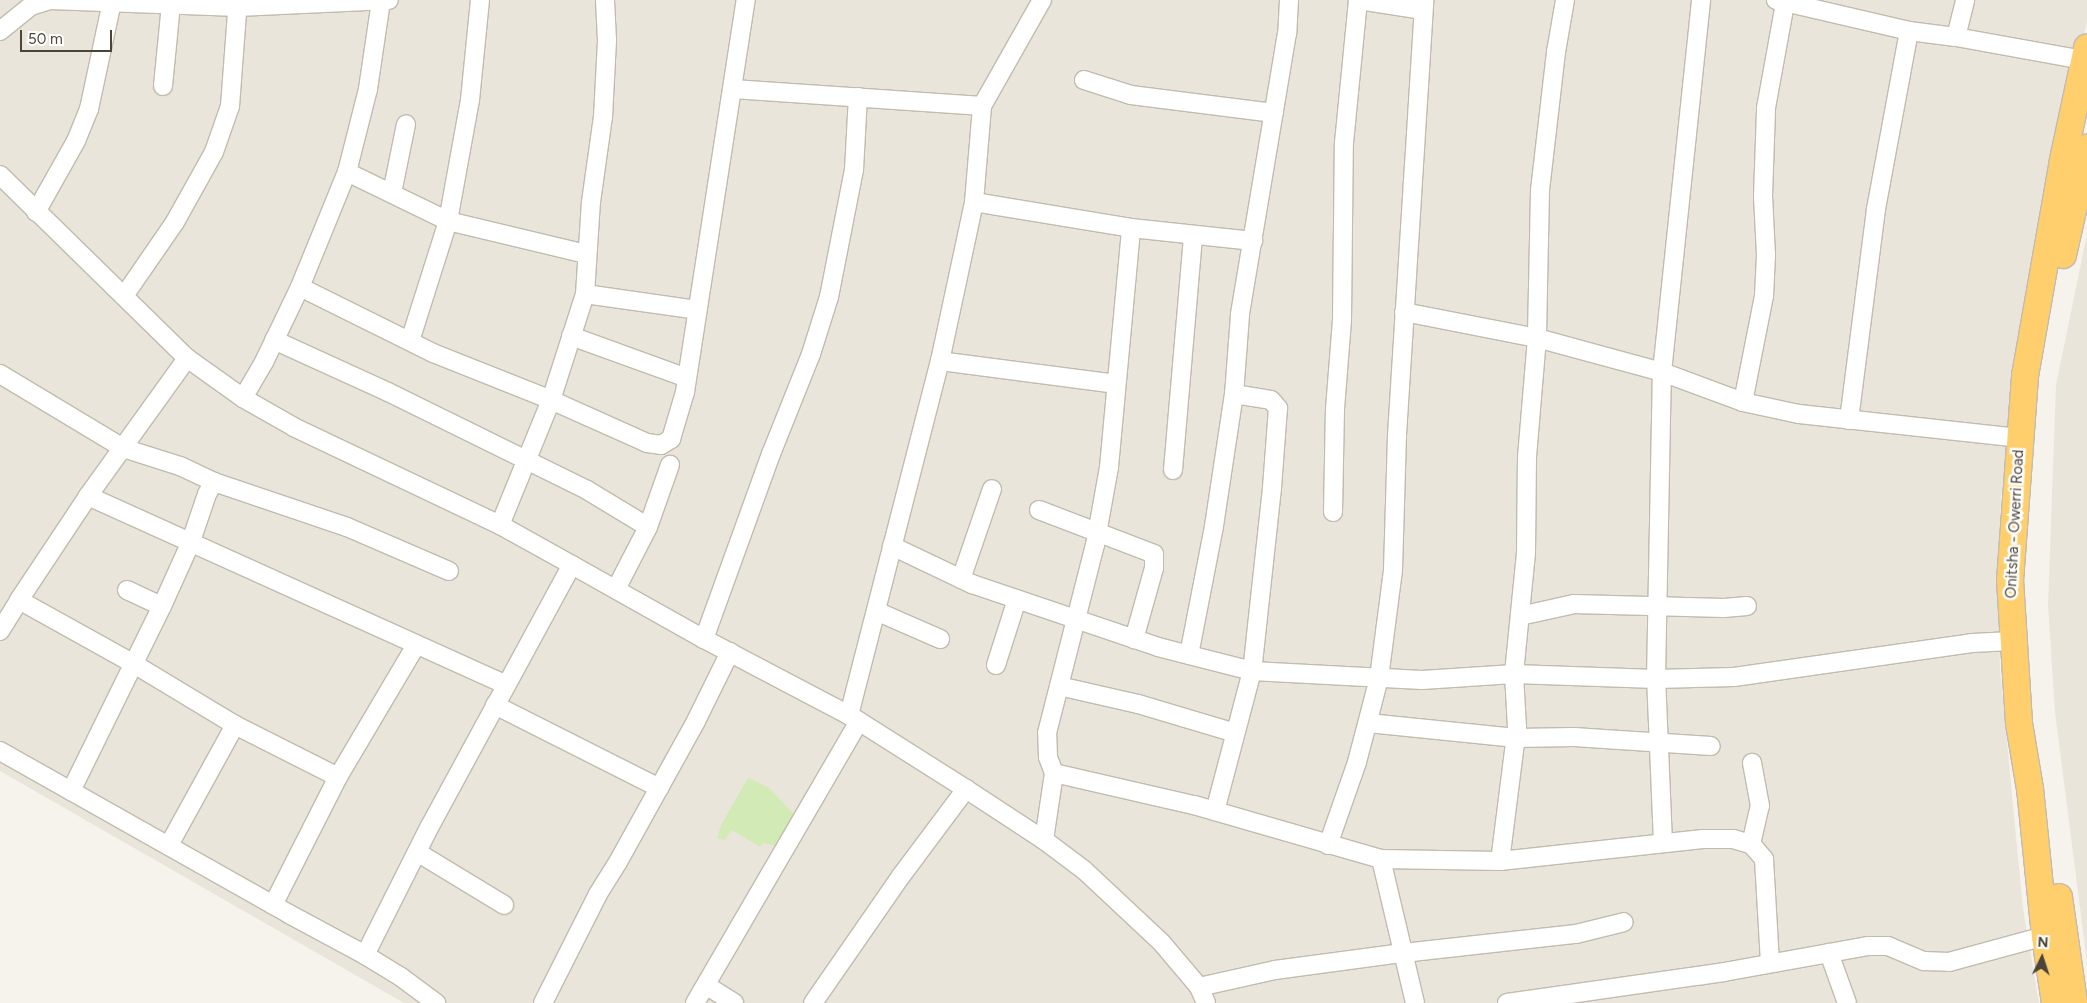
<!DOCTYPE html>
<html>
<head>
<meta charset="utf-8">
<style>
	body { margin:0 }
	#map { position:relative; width:2087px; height:1003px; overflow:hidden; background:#f6f3ec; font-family:Figtree,sans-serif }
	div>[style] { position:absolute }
	.residential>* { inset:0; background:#eae5da }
	.green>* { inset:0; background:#d2eab5 }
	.roads { filter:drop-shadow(1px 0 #c2bbae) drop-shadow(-1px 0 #c2bbae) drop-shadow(0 1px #c2bbae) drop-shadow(0 -1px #c2bbae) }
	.minor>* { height:18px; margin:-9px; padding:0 9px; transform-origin:9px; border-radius:9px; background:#fff }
	.highway>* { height:26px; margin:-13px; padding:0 13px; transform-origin:13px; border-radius:13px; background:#ffcf6e }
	span { translate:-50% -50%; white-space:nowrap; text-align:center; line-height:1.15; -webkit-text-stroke:5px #fff; paint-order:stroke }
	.street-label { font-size:15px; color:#4b4439 }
	.north { position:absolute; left:2017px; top:933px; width:50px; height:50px; -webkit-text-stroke:4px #fff; paint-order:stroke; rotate:4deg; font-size:14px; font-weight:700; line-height:20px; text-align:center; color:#4b4439 }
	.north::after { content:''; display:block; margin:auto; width:18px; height:22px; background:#4b4439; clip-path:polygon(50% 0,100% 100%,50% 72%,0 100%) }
	.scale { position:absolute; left:20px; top:30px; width:92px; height:22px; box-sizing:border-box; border:2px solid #4b4439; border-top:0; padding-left:6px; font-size:15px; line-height:18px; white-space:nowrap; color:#4b4439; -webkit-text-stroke:4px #fff; paint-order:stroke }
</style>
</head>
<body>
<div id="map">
	<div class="residential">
		<i style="clip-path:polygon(0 0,2087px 0,2087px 22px,2054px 158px,2025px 315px,2001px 497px,1998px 588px,2000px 669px,2023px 909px,2039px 1003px,404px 1003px,0 771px)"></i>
		<i style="clip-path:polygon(2087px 234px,2087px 962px,2055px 712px,2048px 605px,2056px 385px)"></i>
	</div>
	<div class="green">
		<i style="clip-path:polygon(748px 778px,768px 787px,792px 812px,795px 818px,781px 847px,763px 843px,760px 847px,732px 830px,725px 840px,717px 838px,722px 823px)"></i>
	</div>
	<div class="roads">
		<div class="minor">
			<i style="left:1289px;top:0;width:33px;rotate:93deg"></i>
			<i style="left:1287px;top:33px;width:286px;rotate:99.5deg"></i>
			<i style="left:1240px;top:315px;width:79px;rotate:94.3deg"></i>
			<i style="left:1234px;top:394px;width:37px;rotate:9deg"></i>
			<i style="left:1271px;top:400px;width:11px;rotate:49deg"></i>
			<i style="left:1278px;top:408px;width:80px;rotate:94.3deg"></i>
			<i style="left:1272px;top:488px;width:184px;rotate:96.2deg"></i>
			<i style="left:1252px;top:671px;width:170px;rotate:3deg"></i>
			<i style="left:1422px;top:680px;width:92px;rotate:-3.7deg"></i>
			<i style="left:1514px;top:674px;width:53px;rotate:86.8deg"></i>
			<i style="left:1517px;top:727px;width:135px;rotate:97.2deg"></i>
			<i style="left:1500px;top:861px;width:204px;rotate:-6.2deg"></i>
			<i style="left:1703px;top:839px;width:30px"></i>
			<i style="left:1733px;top:839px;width:19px;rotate:16deg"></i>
			<i style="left:1751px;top:844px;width:20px;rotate:49deg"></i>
			<i style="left:1764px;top:859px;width:104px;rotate:86.7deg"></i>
			<i style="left:1358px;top:0;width:65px;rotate:8.9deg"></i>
			<i style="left:1565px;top:0;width:53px;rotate:99.8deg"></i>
			<i style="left:1556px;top:52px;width:140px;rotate:96.6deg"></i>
			<i style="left:1540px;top:191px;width:147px;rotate:91.2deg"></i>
			<i style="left:1537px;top:338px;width:119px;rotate:94.8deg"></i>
			<i style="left:1527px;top:457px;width:96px;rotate:90.6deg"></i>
			<i style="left:1526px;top:553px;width:122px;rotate:95.7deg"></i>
			<i style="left:1514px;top:674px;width:142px;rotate:2deg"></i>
			<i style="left:1656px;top:679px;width:78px;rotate:-1.5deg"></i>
			<i style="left:1734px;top:677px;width:240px;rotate:-8.1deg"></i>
			<i style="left:1972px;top:643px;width:40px;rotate:-2.9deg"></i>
			<i style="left:1776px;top:0;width:137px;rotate:13.1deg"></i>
			<i style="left:1909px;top:31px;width:47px;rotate:7.3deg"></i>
			<i style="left:1956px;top:37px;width:130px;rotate:10.2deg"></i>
			<i style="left:0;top:31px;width:40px;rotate:-39deg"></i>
			<i style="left:31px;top:6px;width:20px;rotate:-18deg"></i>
			<i style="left:50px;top:0;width:188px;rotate:2.1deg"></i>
			<i style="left:238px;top:7px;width:151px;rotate:-2.7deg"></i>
			<i style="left:1956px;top:37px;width:38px;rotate:-76deg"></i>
			<i style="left:1084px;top:80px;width:49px;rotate:17.7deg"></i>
			<i style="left:1131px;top:95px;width:144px;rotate:7.2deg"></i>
			<i style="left:163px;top:86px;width:82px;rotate:-84.4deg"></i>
			<i style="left:733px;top:89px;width:250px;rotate:3.9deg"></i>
			<i style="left:347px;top:172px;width:112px;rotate:25.9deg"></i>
			<i style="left:448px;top:221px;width:143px;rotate:13.4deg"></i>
			<i style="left:0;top:175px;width:262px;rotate:44.4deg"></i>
			<i style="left:187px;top:358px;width:69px;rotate:35.5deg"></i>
			<i style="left:392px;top:193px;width:70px;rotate:-78.5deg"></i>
			<i style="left:974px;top:202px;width:159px;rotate:9.4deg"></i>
			<i style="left:1131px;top:228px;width:123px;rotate:6.1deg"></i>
			<i style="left:36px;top:212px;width:81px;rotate:-60.6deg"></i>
			<i style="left:76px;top:141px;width:35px;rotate:-68deg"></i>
			<i style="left:89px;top:109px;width:109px;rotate:-77.9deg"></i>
			<i style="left:300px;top:287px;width:124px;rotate:-67.8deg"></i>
			<i style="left:347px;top:172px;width:86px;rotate:-75.8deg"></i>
			<i style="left:368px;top:89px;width:89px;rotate:-81.6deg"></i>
			<i style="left:585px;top:294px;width:113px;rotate:8.1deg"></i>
			<i style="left:124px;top:296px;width:90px;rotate:-55.4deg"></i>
			<i style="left:175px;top:222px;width:80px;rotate:-60.9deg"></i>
			<i style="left:214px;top:152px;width:49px;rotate:-70.8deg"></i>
			<i style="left:230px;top:106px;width:106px;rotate:-85.7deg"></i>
			<i style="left:1404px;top:312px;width:136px;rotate:11.1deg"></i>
			<i style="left:1537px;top:338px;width:130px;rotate:15.2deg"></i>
			<i style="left:1662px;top:372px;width:86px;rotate:20.3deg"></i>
			<i style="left:1743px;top:402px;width:57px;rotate:12.1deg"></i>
			<i style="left:1799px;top:414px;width:221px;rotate:6.2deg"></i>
			<i style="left:571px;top:336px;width:123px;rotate:19.9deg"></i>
			<i style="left:274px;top:340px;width:125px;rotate:24.5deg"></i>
			<i style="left:388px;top:392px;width:222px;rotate:26.2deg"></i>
			<i style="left:587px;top:490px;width:71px;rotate:31.2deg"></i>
			<i style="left:410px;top:341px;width:126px;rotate:-72.4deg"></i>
			<i style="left:448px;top:221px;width:123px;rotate:-79.7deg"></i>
			<i style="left:470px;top:100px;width:100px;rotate:-84.3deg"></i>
			<i style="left:940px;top:361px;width:177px;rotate:7.4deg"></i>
			<i style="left:0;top:374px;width:144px;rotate:31deg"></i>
			<i style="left:123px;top:448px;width:60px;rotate:17.5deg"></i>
			<i style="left:180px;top:466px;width:38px;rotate:25deg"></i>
			<i style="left:214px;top:482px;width:140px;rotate:18.7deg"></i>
			<i style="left:347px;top:527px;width:111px;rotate:23.3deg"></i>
			<i style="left:1743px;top:402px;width:108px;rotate:-78.8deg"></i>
			<i style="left:1764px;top:296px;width:41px;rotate:-87.2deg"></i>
			<i style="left:1766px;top:255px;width:59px;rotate:-92.9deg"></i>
			<i style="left:1763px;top:196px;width:88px;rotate:-88deg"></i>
			<i style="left:1766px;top:108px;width:107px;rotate:-79.7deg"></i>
			<i style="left:1849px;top:420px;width:213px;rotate:-82.7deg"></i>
			<i style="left:1876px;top:209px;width:181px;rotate:-79.5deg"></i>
			<i style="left:1173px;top:470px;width:236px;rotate:-85.1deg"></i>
			<i style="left:88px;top:496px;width:459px;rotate:24.3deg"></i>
			<i style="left:1039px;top:510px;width:123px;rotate:20.9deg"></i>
			<i style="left:1154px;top:554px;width:14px;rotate:90deg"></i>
			<i style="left:1154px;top:568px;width:74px;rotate:105.7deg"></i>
			<i style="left:1333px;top:512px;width:103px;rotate:-88.9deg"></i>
			<i style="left:1335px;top:409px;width:89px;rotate:-85.5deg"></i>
			<i style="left:1342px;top:320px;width:177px;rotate:-89.4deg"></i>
			<i style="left:1344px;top:143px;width:144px;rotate:-84.4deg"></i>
			<i style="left:500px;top:525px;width:135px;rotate:-67.8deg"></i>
			<i style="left:551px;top:400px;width:111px;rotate:-72.2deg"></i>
			<i style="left:585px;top:294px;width:92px;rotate:-86.3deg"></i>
			<i style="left:591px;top:202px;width:86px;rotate:-82deg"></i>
			<i style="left:603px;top:117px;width:77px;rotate:-87deg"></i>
			<i style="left:607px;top:40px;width:40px;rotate:-92.9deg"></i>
			<i style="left:892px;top:546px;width:89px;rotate:25.4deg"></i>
			<i style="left:972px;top:584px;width:196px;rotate:18.7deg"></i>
			<i style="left:1158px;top:647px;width:97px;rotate:14.3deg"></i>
			<i style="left:1252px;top:671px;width:145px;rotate:104.8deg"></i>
			<i style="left:572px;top:565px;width:151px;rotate:29.3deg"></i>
			<i style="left:704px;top:639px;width:164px;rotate:27.7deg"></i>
			<i style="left:849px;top:715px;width:138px;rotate:32.3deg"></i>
			<i style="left:961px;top:579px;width:95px;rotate:-71deg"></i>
			<i style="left:616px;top:589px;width:70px;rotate:-62.7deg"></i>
			<i style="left:648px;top:527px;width:66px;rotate:-70.5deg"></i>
			<i style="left:127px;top:590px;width:38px;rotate:25deg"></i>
			<i style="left:19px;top:600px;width:125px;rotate:-56.4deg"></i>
			<i style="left:88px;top:496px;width:170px;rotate:-54.3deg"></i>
			<i style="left:876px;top:611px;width:70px;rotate:23.6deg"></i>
			<i style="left:1520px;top:616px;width:55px;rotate:-12.5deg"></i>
			<i style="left:1574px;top:604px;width:150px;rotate:1.5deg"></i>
			<i style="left:1724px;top:608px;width:23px;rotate:-5deg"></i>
			<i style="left:0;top:631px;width:36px;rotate:-58deg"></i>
			<i style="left:19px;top:600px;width:132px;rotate:29.1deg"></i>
			<i style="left:134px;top:664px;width:118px;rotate:31.1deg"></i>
			<i style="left:235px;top:725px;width:115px;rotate:26.8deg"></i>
			<i style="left:704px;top:639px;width:197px;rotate:-70.1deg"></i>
			<i style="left:771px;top:454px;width:108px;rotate:-68.2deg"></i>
			<i style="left:811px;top:354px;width:60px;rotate:-72.5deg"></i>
			<i style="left:829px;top:297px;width:129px;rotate:-78.9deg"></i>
			<i style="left:854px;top:170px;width:73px;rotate:-86.9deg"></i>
			<i style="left:1189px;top:655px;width:131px;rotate:-79deg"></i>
			<i style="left:1214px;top:526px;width:134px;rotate:-81.4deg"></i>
			<i style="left:996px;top:665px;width:69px;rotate:-72.3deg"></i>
			<i style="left:1059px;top:686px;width:81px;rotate:12.8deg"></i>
			<i style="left:1138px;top:704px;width:101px;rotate:16.6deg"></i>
			<i style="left:495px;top:705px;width:184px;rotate:26.8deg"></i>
			<i style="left:849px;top:715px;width:366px;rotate:-75.6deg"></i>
			<i style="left:940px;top:361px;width:163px;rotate:-77.9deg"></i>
			<i style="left:974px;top:202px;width:96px;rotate:-85.2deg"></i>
			<i style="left:982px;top:106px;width:122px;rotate:-60.5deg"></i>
			<i style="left:1368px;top:723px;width:149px;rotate:5.8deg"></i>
			<i style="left:1516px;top:738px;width:58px;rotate:-1deg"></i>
			<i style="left:1574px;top:737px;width:137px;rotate:3.8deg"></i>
			<i style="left:0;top:751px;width:332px;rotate:29.4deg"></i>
			<i style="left:289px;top:914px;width:86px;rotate:28.3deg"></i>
			<i style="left:365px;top:955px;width:42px;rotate:31.4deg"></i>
			<i style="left:401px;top:977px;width:44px;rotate:36.6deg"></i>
			<i style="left:1054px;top:773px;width:144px;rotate:12.9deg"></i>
			<i style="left:1194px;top:805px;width:195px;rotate:16.1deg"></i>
			<i style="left:1381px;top:859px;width:119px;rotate:1deg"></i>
			<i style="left:71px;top:791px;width:206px;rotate:-63.8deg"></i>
			<i style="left:162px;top:606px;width:68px;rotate:-65.7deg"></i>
			<i style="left:190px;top:544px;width:53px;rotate:-71.2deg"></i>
			<i style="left:207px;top:494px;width:14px;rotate:-60deg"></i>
			<i style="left:1044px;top:840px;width:68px;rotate:-81.5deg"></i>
			<i style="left:1054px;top:773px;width:17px;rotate:-111deg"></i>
			<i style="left:1048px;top:757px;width:24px;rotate:-92deg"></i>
			<i style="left:1047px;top:733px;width:194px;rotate:-75.7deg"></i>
			<i style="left:1095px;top:545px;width:79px;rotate:-79.8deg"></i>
			<i style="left:1109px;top:467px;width:240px;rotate:-84.7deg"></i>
			<i style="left:1663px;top:843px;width:164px;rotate:-92.4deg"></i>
			<i style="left:1656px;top:679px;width:307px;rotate:-88.9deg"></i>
			<i style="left:1662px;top:372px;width:374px;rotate:-84deg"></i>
			<i style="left:1751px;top:844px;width:39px;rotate:-77deg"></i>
			<i style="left:1760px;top:806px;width:44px;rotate:-100.5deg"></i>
			<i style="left:169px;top:845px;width:137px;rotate:-61.2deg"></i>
			<i style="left:1328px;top:845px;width:88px;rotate:-70.7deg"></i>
			<i style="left:1357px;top:762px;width:87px;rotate:-75.3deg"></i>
			<i style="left:1379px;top:678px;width:109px;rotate:-82.6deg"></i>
			<i style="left:1393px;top:570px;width:135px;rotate:-88.3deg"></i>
			<i style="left:1397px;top:435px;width:436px;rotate:-86.4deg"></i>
			<i style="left:417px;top:852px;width:102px;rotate:31.3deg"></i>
			<i style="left:1381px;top:859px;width:148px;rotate:76.7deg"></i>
			<i style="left:273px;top:905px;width:144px;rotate:-63.1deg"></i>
			<i style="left:338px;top:777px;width:153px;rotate:-59.4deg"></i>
			<i style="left:1829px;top:953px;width:53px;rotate:70.2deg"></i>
			<i style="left:365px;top:955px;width:144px;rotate:-63.3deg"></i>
			<i style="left:430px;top:826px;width:297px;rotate:-61.5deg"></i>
			<i style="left:572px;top:565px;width:82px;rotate:-150.9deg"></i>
			<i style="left:500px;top:525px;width:228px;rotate:-154.6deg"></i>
			<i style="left:294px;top:427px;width:59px;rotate:-150.4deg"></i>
			<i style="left:243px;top:398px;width:42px;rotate:-59.7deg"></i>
			<i style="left:264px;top:362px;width:83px;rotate:-64.4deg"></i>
			<i style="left:300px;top:287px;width:148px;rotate:26.4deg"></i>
			<i style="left:433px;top:353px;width:127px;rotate:21.7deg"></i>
			<i style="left:551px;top:400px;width:105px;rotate:24.1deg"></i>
			<i style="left:647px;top:443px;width:14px;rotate:8deg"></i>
			<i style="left:661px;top:445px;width:12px;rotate:-31deg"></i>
			<i style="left:671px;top:439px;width:49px;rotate:-73.4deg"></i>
			<i style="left:685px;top:392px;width:397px;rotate:-81.2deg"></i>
			<i style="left:707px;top:986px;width:32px;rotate:32deg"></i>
			<i style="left:1199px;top:987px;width:78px;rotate:-12.6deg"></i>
			<i style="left:1275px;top:970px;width:129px;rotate:-7.6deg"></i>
			<i style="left:1403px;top:953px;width:174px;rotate:-6.3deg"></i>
			<i style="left:1576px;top:934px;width:49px;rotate:-14deg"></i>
			<i style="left:543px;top:1003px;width:122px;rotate:-63.2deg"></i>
			<i style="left:598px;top:894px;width:38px;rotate:-58deg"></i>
			<i style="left:618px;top:862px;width:161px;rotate:-61deg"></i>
			<i style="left:696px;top:721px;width:77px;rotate:-63.8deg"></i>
			<i style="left:695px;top:1003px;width:326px;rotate:-59.8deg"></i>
			<i style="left:813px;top:1003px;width:155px;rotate:-55.3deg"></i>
			<i style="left:901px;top:876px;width:109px;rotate:-53.2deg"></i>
			<i style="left:966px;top:789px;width:93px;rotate:33.2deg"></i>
			<i style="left:1044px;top:840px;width:50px;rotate:36.9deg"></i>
			<i style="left:1084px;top:870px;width:105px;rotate:43.1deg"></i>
			<i style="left:1161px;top:942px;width:59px;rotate:49.8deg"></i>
			<i style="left:1199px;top:987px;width:17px;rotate:66deg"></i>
			<i style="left:1507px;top:1003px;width:219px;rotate:-8.1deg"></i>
			<i style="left:1724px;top:972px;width:147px;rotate:-10.2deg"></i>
			<i style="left:1869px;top:946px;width:19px"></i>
			<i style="left:1888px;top:946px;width:39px;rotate:23deg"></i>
			<i style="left:1924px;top:961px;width:25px;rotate:2deg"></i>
			<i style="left:1949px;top:962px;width:99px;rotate:-15.2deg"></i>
		</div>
		<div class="highway">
			<i style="left:2063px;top:255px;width:110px;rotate:-77.4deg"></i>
			<i style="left:2059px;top:897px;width:107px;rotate:81.9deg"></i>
			<i style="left:2055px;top:1003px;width:68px;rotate:-98.5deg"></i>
			<i style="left:2045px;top:936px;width:148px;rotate:-95.8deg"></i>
			<i style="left:2030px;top:789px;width:67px;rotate:-99.5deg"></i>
			<i style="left:2019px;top:723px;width:142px;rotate:-93.6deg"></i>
			<i style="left:2010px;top:581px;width:206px;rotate:-85.8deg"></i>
			<i style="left:2025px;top:376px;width:219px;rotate:-80deg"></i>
			<i style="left:2063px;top:160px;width:115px;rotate:-77.9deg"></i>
		</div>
	</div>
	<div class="street-label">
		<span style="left:2015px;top:524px;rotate:-87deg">Onitsha - Owerri Road</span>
	</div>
	<div class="north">N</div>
	<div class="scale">50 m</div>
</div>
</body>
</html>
